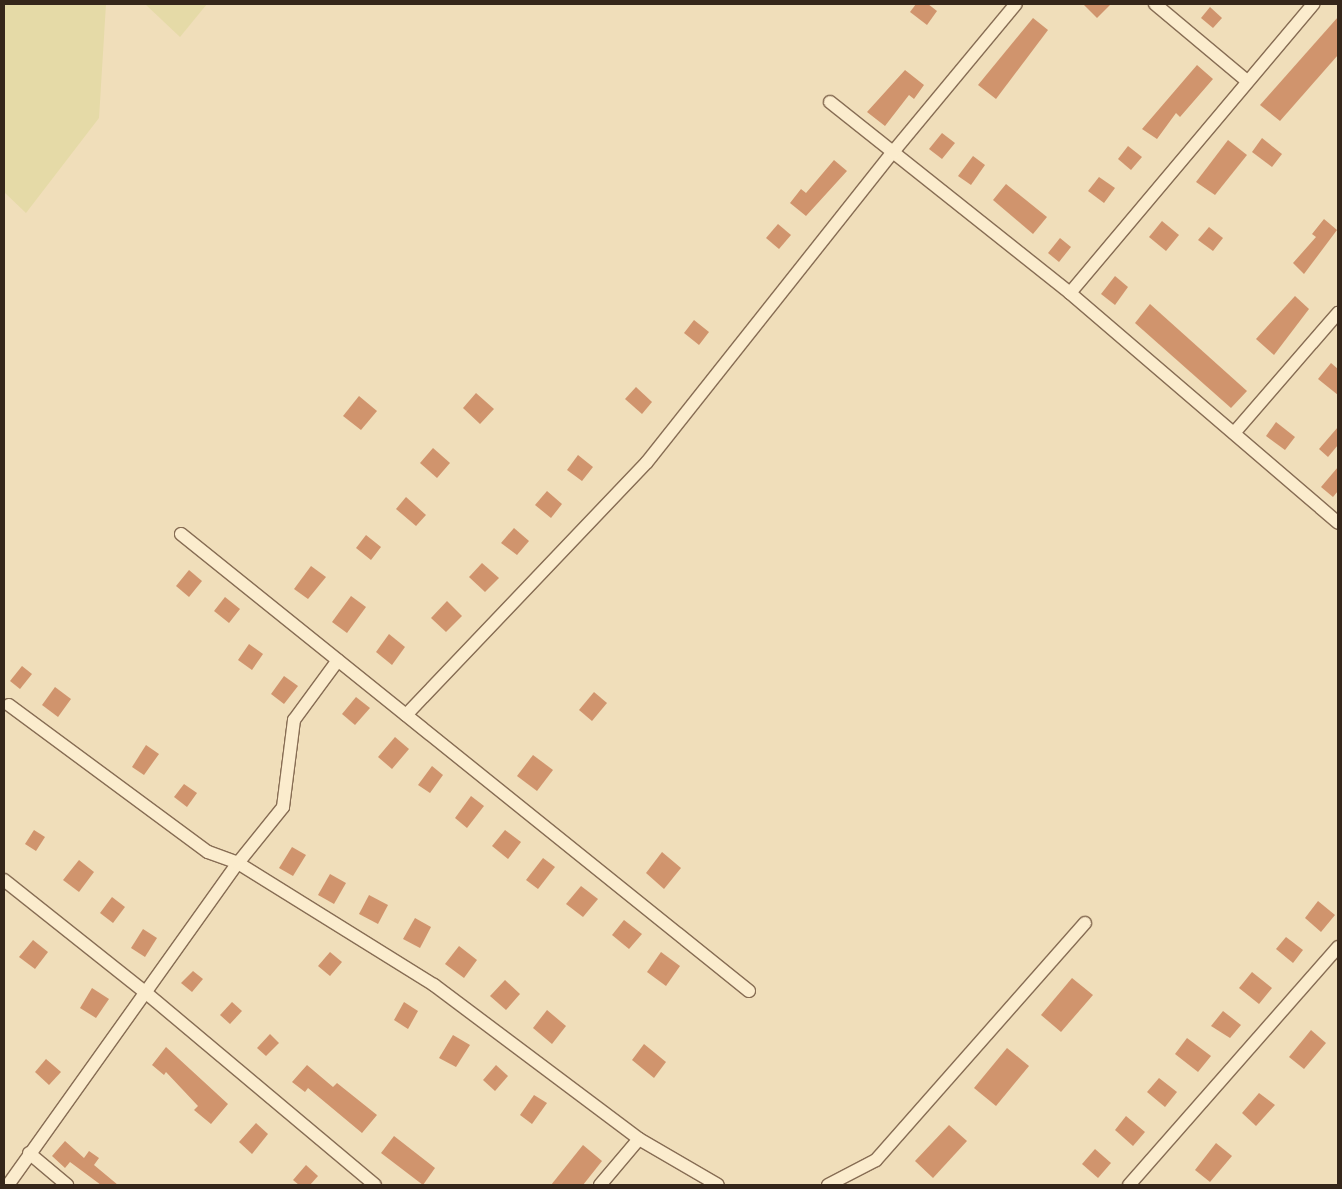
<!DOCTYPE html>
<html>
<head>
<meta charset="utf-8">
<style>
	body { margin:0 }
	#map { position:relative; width:1342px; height:1189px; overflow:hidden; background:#f0deba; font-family:"PT Serif",serif }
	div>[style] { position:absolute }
	.farmland>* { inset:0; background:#e5daa7 }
	.building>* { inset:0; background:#d0946d }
	.roads { filter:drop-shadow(1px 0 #876d54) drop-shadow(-1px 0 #876d54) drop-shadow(0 1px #876d54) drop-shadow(0 -1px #876d54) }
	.minor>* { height:12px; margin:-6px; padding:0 6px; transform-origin:6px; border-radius:6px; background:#fbeccd }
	span { translate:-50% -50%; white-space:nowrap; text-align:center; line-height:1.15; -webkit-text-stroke:4.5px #f7e9c9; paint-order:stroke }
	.frame { position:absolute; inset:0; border:5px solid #35261a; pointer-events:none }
</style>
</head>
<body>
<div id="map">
	<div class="farmland">
		<i style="clip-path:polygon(4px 4px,106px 4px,99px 118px,26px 213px,4px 192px)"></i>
		<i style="clip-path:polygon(145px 4px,207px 4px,180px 37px)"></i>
	</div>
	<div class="building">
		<i style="clip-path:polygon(916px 4px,928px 4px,937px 11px,927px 25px,910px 12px)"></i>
		<i style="clip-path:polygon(1083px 4px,1111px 4px,1097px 18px)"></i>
		<i style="clip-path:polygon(1210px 7px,1222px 18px,1213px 28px,1201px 18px)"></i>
		<i style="clip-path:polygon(1338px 17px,1338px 55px,1280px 121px,1260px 105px)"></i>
		<i style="clip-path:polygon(1033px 18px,1048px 30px,996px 99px,978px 85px)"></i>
		<i style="clip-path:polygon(1197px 65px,1213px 79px,1180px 117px,1176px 113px,1157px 139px,1142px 129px)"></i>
		<i style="clip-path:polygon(905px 70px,924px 85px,914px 99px,909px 95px,885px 126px,867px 112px)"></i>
		<i style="clip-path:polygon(942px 133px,955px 143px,942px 159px,929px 149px)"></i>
		<i style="clip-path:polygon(1262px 138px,1282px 154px,1272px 167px,1252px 152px)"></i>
		<i style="clip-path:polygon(1228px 140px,1247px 155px,1215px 195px,1196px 182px)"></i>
		<i style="clip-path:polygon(1128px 146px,1142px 157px,1131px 170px,1118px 159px)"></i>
		<i style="clip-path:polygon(973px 156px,985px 165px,971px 185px,958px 176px)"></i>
		<i style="clip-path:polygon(834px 160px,847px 171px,806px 216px,790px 203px,801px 189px,806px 193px)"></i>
		<i style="clip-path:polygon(1099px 177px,1115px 188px,1104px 203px,1088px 191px)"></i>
		<i style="clip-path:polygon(1006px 184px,1047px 217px,1033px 234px,993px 200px)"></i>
		<i style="clip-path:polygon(1324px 219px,1337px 230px,1304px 274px,1293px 263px,1316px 237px,1312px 234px)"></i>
		<i style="clip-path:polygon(1162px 221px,1179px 235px,1166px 251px,1149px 237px)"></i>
		<i style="clip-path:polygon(778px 224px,791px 235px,779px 249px,766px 238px)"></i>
		<i style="clip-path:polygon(1209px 227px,1223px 238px,1213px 251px,1198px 240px)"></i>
		<i style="clip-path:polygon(1060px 238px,1071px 247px,1059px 262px,1048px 253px)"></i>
		<i style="clip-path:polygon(1115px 276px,1128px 287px,1115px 305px,1101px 294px)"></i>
		<i style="clip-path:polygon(1295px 296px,1309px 309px,1274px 355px,1256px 339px)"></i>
		<i style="clip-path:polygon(1150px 304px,1247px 391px,1231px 408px,1135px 323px)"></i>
		<i style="clip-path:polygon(694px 320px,709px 332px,699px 345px,684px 333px)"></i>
		<i style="clip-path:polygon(1331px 363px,1338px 369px,1338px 395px,1318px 379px)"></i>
		<i style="clip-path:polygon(636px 387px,652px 402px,642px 414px,625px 399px)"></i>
		<i style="clip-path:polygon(476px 393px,494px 409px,480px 424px,463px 408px)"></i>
		<i style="clip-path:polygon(359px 396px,377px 411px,361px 430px,343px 416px)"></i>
		<i style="clip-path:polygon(1276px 422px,1295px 437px,1285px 450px,1266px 436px)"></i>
		<i style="clip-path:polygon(1338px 427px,1338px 445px,1328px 457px,1319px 449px)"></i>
		<i style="clip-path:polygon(433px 448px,450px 463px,437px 478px,420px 463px)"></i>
		<i style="clip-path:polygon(578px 455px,593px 467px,582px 481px,567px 470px)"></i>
		<i style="clip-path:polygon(1338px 467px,1338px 491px,1333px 497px,1321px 487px)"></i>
		<i style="clip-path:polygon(547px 491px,562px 504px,551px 518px,535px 505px)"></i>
		<i style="clip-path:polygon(406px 497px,426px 515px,416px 526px,396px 509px)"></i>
		<i style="clip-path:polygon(514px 528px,529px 541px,517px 555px,501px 543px)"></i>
		<i style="clip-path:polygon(366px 535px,381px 547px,371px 560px,356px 548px)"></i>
		<i style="clip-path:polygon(482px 563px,499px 578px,485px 592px,469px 577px)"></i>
		<i style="clip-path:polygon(311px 566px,326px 577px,308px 599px,294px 589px)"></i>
		<i style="clip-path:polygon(189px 570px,202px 581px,189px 597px,176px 586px)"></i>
		<i style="clip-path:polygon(351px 596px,366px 607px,347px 633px,332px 622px)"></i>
		<i style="clip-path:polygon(225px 597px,240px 609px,229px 623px,214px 611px)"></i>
		<i style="clip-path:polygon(447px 601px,462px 616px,446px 632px,431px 618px)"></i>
		<i style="clip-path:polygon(389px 634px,405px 647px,392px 665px,376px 652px)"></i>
		<i style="clip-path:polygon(249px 644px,263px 654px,252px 670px,238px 660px)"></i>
		<i style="clip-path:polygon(22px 666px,32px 674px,20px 689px,10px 681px)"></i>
		<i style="clip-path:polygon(284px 676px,298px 686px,284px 704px,271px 694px)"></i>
		<i style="clip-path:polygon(55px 687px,71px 699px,58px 717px,42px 705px)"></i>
		<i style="clip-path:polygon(594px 692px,607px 703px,592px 721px,579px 710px)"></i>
		<i style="clip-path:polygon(356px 697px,370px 708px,355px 725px,342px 714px)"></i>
		<i style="clip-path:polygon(395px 737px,409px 749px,392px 769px,378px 757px)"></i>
		<i style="clip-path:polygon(146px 745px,159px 754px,144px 775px,132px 767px)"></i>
		<i style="clip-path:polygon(533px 755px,553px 770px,537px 791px,517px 776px)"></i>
		<i style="clip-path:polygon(432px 766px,443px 775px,430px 793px,418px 785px)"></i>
		<i style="clip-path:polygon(184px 784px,197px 793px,187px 807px,174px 797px)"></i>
		<i style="clip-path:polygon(471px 796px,484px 806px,467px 828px,455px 818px)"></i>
		<i style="clip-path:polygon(34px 830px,45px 837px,36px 851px,25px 844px)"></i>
		<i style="clip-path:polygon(505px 830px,521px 842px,508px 859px,492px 846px)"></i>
		<i style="clip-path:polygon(292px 847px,306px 855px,293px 876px,279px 868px)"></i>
		<i style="clip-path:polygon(662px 852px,681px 868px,664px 889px,646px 873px)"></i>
		<i style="clip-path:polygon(543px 858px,555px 867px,538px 889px,526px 880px)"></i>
		<i style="clip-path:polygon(79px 860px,94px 872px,79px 892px,63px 880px)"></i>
		<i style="clip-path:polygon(330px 874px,346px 883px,334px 904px,318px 895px)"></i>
		<i style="clip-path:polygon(581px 886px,598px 899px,583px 917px,566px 904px)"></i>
		<i style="clip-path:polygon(369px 895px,388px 905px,378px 924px,359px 914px)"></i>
		<i style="clip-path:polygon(112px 897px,125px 907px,113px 923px,100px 913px)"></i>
		<i style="clip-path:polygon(1318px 901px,1335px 915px,1321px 932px,1305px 918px)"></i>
		<i style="clip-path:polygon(415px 918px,431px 927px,420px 948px,403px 939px)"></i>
		<i style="clip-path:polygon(624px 920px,642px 934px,629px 949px,612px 935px)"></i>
		<i style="clip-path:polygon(143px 929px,157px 938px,145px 957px,131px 948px)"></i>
		<i style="clip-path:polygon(1286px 937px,1303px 950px,1293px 963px,1276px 949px)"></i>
		<i style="clip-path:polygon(33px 940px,48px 952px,35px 969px,19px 957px)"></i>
		<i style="clip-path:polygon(459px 946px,477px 960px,464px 978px,445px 964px)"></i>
		<i style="clip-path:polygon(330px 952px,342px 962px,330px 976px,318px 966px)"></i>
		<i style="clip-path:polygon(661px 952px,680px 966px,666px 986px,647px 972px)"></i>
		<i style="clip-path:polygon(193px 971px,203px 979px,192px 992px,181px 983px)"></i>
		<i style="clip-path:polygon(1252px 972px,1272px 988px,1259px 1004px,1239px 988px)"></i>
		<i style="clip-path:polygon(1072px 978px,1093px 995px,1061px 1032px,1041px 1015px)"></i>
		<i style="clip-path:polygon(505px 980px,520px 994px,506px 1010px,490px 996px)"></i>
		<i style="clip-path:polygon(92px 988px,109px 999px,96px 1018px,80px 1008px)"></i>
		<i style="clip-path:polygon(232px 1002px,242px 1011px,230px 1024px,220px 1015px)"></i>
		<i style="clip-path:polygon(404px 1002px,418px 1011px,408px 1029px,394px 1020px)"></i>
		<i style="clip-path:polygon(547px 1010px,566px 1026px,552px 1044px,533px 1028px)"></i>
		<i style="clip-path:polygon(1223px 1011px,1241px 1025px,1230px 1038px,1211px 1026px)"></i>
		<i style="clip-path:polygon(1311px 1030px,1326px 1043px,1304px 1069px,1289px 1057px)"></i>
		<i style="clip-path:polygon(270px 1034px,279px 1043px,266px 1056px,257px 1048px)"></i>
		<i style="clip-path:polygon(453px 1035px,470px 1045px,456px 1067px,439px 1058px)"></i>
		<i style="clip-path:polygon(1187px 1038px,1211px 1056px,1198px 1072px,1175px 1054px)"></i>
		<i style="clip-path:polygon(644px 1044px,666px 1062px,654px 1078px,632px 1060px)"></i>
		<i style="clip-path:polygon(166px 1047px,228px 1104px,211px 1124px,194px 1110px,198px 1106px,166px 1072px,164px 1075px,152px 1065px)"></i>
		<i style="clip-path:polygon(1007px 1048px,1029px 1066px,996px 1106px,974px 1088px)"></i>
		<i style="clip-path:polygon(46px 1059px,61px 1072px,49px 1085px,35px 1072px)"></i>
		<i style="clip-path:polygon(307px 1065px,333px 1087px,337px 1083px,377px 1115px,362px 1133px,308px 1088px,305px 1092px,292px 1082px)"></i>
		<i style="clip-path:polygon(496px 1065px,508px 1076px,495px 1091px,483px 1080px)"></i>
		<i style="clip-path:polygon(1159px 1078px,1177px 1092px,1165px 1107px,1147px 1092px)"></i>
		<i style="clip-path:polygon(1259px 1093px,1275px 1105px,1256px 1126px,1242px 1113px)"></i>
		<i style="clip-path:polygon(534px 1095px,547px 1103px,532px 1124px,520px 1115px)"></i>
		<i style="clip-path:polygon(1126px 1116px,1145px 1132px,1133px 1146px,1115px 1130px)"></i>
		<i style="clip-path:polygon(256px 1123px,268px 1134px,252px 1154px,239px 1142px)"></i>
		<i style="clip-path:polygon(949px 1125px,967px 1141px,933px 1178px,915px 1161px)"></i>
		<i style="clip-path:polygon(394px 1136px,435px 1168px,423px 1185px,381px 1153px)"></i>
		<i style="clip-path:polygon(65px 1141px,84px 1158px,89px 1151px,99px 1158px,94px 1165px,118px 1185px,101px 1185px,70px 1162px,65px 1168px,52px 1156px)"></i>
		<i style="clip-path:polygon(1216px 1143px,1232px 1156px,1210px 1182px,1195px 1170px)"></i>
		<i style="clip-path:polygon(583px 1145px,602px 1161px,583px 1185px,551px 1185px)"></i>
		<i style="clip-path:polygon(1095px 1149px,1111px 1163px,1098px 1178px,1082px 1164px)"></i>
		<i style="clip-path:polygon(306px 1165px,318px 1176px,310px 1185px,299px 1185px,293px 1180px)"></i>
	</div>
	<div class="roads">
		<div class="minor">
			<i style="left:1155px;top:4px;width:120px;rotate:39.9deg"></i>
			<i style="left:830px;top:102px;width:307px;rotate:38.5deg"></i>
			<i style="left:1070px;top:293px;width:353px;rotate:40.6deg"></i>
			<i style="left:1070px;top:293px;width:378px;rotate:-49.9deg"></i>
			<i style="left:1234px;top:433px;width:159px;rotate:-49.1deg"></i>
			<i style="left:181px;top:534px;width:729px;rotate:38.82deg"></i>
			<i style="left:9px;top:705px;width:247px;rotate:36.5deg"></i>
			<i style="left:208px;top:852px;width:32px;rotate:20deg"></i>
			<i style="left:238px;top:863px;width:231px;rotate:31.9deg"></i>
			<i style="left:434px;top:985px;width:256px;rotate:36.9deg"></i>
			<i style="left:639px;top:1139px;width:91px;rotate:30.2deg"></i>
			<i style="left:406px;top:715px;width:349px;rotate:-46.4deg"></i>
			<i style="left:647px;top:462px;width:396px;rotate:-51.6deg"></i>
			<i style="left:893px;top:152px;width:192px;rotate:-50.3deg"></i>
			<i style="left:4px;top:880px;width:180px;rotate:38.5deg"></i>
			<i style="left:145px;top:992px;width:300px;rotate:40deg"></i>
			<i style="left:29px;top:1153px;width:50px;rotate:40.1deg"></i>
			<i style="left:8px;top:1185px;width:396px;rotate:-54.5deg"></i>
			<i style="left:238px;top:863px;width:72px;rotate:-51.2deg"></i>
			<i style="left:283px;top:807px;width:88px;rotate:-82.8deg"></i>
			<i style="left:294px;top:720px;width:74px;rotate:-53.7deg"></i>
			<i style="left:600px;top:1185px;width:60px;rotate:-49.7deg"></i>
			<i style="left:828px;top:1185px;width:54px;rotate:-27.5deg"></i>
			<i style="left:876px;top:1160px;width:316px;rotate:-48.6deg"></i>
			<i style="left:1129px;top:1185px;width:317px;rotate:-48.7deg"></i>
		</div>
	</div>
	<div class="frame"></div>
</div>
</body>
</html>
